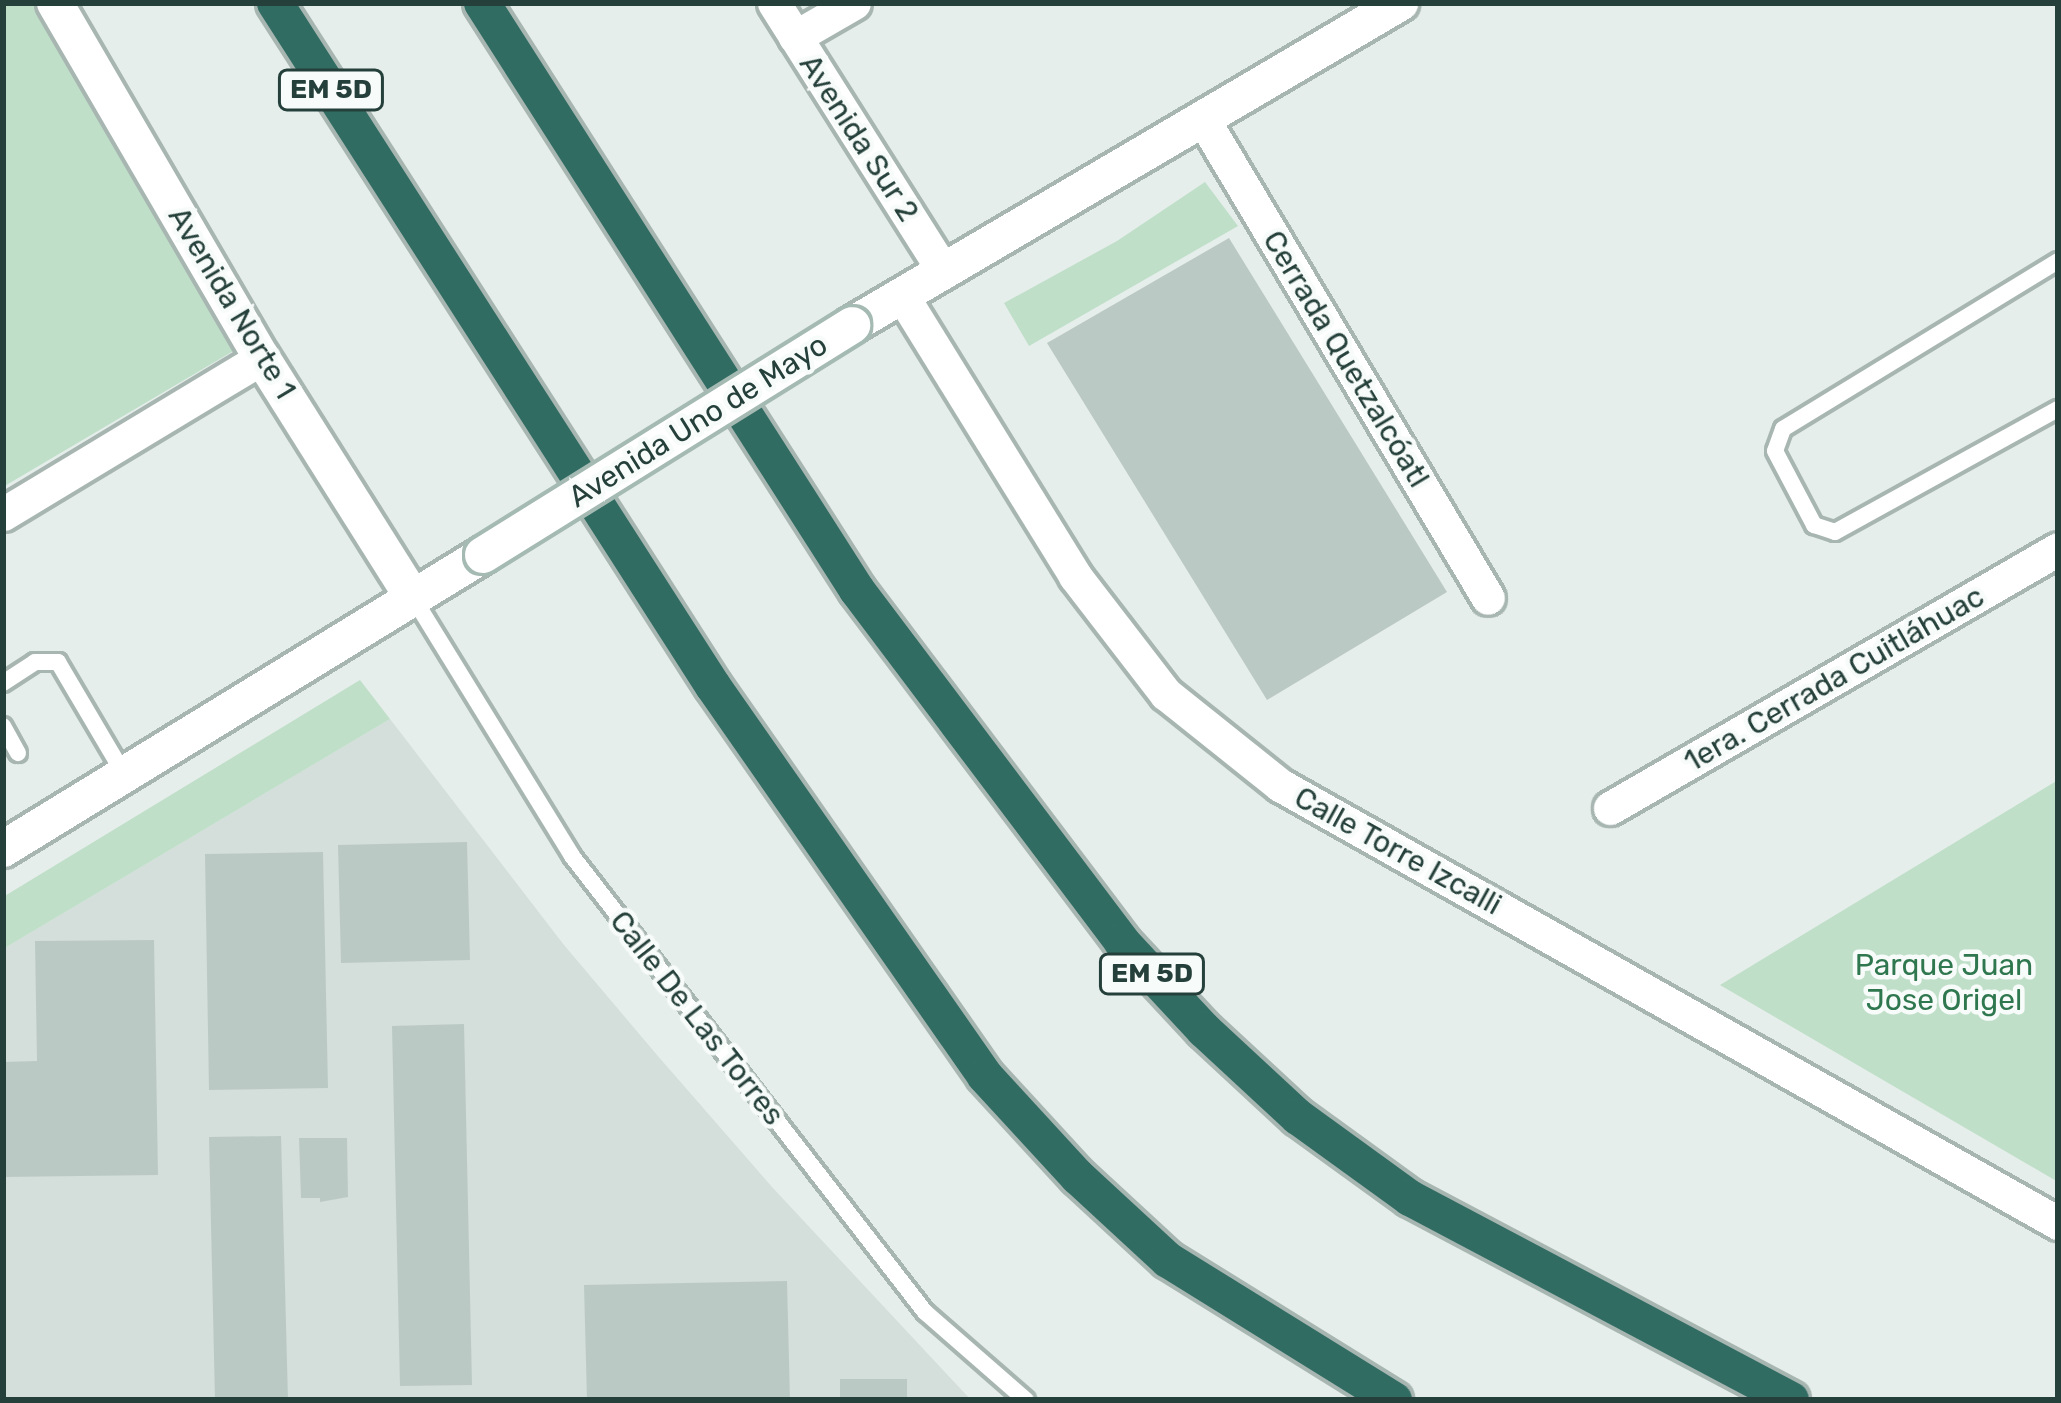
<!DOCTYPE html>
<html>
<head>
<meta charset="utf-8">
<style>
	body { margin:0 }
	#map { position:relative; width:2061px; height:1403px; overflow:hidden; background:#e6eeeb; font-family:Rubik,sans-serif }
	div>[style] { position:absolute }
	.built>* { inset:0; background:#d4deda }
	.green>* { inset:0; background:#bfdfc9 }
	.building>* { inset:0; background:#bbc9c4 }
	.roads { filter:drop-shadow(3px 0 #a8b6b2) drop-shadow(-3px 0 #a8b6b2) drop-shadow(0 3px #a8b6b2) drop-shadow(0 -3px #a8b6b2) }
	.lane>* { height:16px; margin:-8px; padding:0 8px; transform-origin:8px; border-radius:8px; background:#fff }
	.street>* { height:33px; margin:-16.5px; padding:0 16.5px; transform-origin:16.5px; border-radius:16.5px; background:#fff }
	.secondary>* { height:36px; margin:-18px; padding:0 18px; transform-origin:18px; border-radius:18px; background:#fff }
	.highway>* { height:36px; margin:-18px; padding:0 18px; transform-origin:18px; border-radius:18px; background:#316c63 }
	.bridges { filter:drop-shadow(3px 0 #a4bab3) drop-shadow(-3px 0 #a4bab3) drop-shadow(0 3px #a4bab3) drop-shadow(0 -3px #a4bab3) }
	.secondary-bridge>* { height:36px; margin:-18px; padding:0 18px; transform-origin:18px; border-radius:18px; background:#fff }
	span { translate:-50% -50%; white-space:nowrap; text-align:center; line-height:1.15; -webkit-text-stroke:9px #f7fbf9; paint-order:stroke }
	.shield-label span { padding:3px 9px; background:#f7fbf9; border:3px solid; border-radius:9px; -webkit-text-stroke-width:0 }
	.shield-label { font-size:27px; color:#25403a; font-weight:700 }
	.street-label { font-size:30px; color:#25403a }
	.park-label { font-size:30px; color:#2f774e }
	.frame { position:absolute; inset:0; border:6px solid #25403a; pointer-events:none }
</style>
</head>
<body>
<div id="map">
	<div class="built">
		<i style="clip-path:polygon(390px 719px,564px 945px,657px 1055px,772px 1187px,971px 1400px,3px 1400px,3px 949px)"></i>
	</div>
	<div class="green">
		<i style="clip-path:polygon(3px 3px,32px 3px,235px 350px,3px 487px)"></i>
		<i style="clip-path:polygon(1205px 182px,1238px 226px,1029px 346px,1004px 303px,1117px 241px)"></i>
		<i style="clip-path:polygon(360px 680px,390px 719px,3px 949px,3px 897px)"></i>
		<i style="clip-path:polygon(2058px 780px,2058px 1182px,1720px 985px)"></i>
	</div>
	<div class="building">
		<i style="clip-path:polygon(1229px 238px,1447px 592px,1267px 700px,1047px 343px)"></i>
		<i style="clip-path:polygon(467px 842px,470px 960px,341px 963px,338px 845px)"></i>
		<i style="clip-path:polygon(323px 852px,328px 1088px,209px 1090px,205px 854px)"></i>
		<i style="clip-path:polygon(154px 940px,158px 1175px,3px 1177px,3px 1062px,37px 1061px,35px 941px)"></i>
		<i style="clip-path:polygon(464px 1024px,472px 1385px,400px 1386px,392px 1026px)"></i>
		<i style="clip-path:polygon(281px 1136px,288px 1400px,215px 1400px,209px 1137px)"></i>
		<i style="clip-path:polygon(299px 1138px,347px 1138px,348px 1197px,320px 1202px,320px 1198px,301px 1198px)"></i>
		<i style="clip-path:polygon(787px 1281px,790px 1400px,587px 1400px,584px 1285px)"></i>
		<i style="clip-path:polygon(840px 1379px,907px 1379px,907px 1400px,840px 1400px)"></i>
	</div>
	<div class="roads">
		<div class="lane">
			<i style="left:2058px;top:261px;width:322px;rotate:148.6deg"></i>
			<i style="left:1783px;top:429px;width:23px;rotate:110deg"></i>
			<i style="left:1775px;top:451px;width:84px;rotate:62.2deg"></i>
			<i style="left:1814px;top:525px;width:22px;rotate:18deg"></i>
			<i style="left:1835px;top:532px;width:255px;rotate:-28.9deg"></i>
			<i style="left:414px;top:599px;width:302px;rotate:58.4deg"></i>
			<i style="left:572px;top:856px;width:577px;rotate:52.26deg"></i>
			<i style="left:925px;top:1312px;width:134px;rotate:41.1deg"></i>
			<i style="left:3px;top:683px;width:38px;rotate:-33deg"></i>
			<i style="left:35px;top:662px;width:23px"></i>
			<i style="left:58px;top:662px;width:130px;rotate:59.5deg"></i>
			<i style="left:3px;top:726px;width:31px;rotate:61deg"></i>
		</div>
		<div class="street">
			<i style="left:774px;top:3px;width:318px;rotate:57.7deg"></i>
			<i style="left:795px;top:37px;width:68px;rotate:-30deg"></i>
			<i style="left:1203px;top:119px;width:557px;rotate:59.25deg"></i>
			<i style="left:903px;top:297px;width:328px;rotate:58.3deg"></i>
			<i style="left:1075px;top:576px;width:149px;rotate:52.4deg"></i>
			<i style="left:1166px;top:694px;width:146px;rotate:38.6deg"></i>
			<i style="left:1280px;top:785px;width:893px;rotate:29.38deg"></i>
			<i style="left:3px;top:514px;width:302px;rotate:-31.1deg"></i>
			<i style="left:1610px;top:808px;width:517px;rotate:-30.03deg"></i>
		</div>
		<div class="secondary">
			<i style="left:55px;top:3px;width:411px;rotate:59.8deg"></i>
			<i style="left:262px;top:358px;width:285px;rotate:57.8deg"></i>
			<i style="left:852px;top:325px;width:636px;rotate:-30.44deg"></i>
			<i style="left:3px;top:849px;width:563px;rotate:-31.49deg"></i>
		</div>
		<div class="highway">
			<i style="left:275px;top:3px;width:811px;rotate:57.33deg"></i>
			<i style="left:713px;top:686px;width:475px;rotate:55.1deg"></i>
			<i style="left:985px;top:1076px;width:137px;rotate:47.4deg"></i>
			<i style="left:1078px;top:1177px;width:122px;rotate:42.7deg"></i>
			<i style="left:1168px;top:1260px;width:266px;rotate:31.8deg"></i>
			<i style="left:482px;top:3px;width:697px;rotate:57.43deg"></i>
			<i style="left:857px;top:590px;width:441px;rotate:53deg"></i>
			<i style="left:1122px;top:942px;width:120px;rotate:47deg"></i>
			<i style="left:1204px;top:1030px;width:128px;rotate:42.8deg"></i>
			<i style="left:1298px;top:1117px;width:138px;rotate:35.9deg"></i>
			<i style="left:1410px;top:1198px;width:431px;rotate:27.9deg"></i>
		</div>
	</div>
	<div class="bridges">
		<div class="secondary-bridge">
			<i style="left:483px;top:555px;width:435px;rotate:-31.9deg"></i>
		</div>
	</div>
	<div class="shield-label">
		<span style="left:331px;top:90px">EM 5D</span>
		<span style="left:1152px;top:974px">EM 5D</span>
	</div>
	<div class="street-label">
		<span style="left:859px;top:138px;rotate:57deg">Avenida Sur 2</span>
		<span style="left:232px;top:303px;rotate:59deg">Avenida Norte 1</span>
		<span style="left:1346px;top:359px;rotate:59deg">Cerrada Quetzalcóatl</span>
		<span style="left:698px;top:421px;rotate:-32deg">Avenida Uno de Mayo</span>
		<span style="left:1834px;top:679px;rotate:-30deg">1era. Cerrada Cuitláhuac</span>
		<span style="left:1398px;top:851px;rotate:29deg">Calle Torre Izcalli</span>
		<span style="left:697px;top:1018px;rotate:52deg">Calle De Las Torres</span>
	</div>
	<div class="park-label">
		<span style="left:1944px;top:982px">Parque Juan<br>Jose Origel</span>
	</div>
	<div class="frame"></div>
</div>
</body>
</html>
